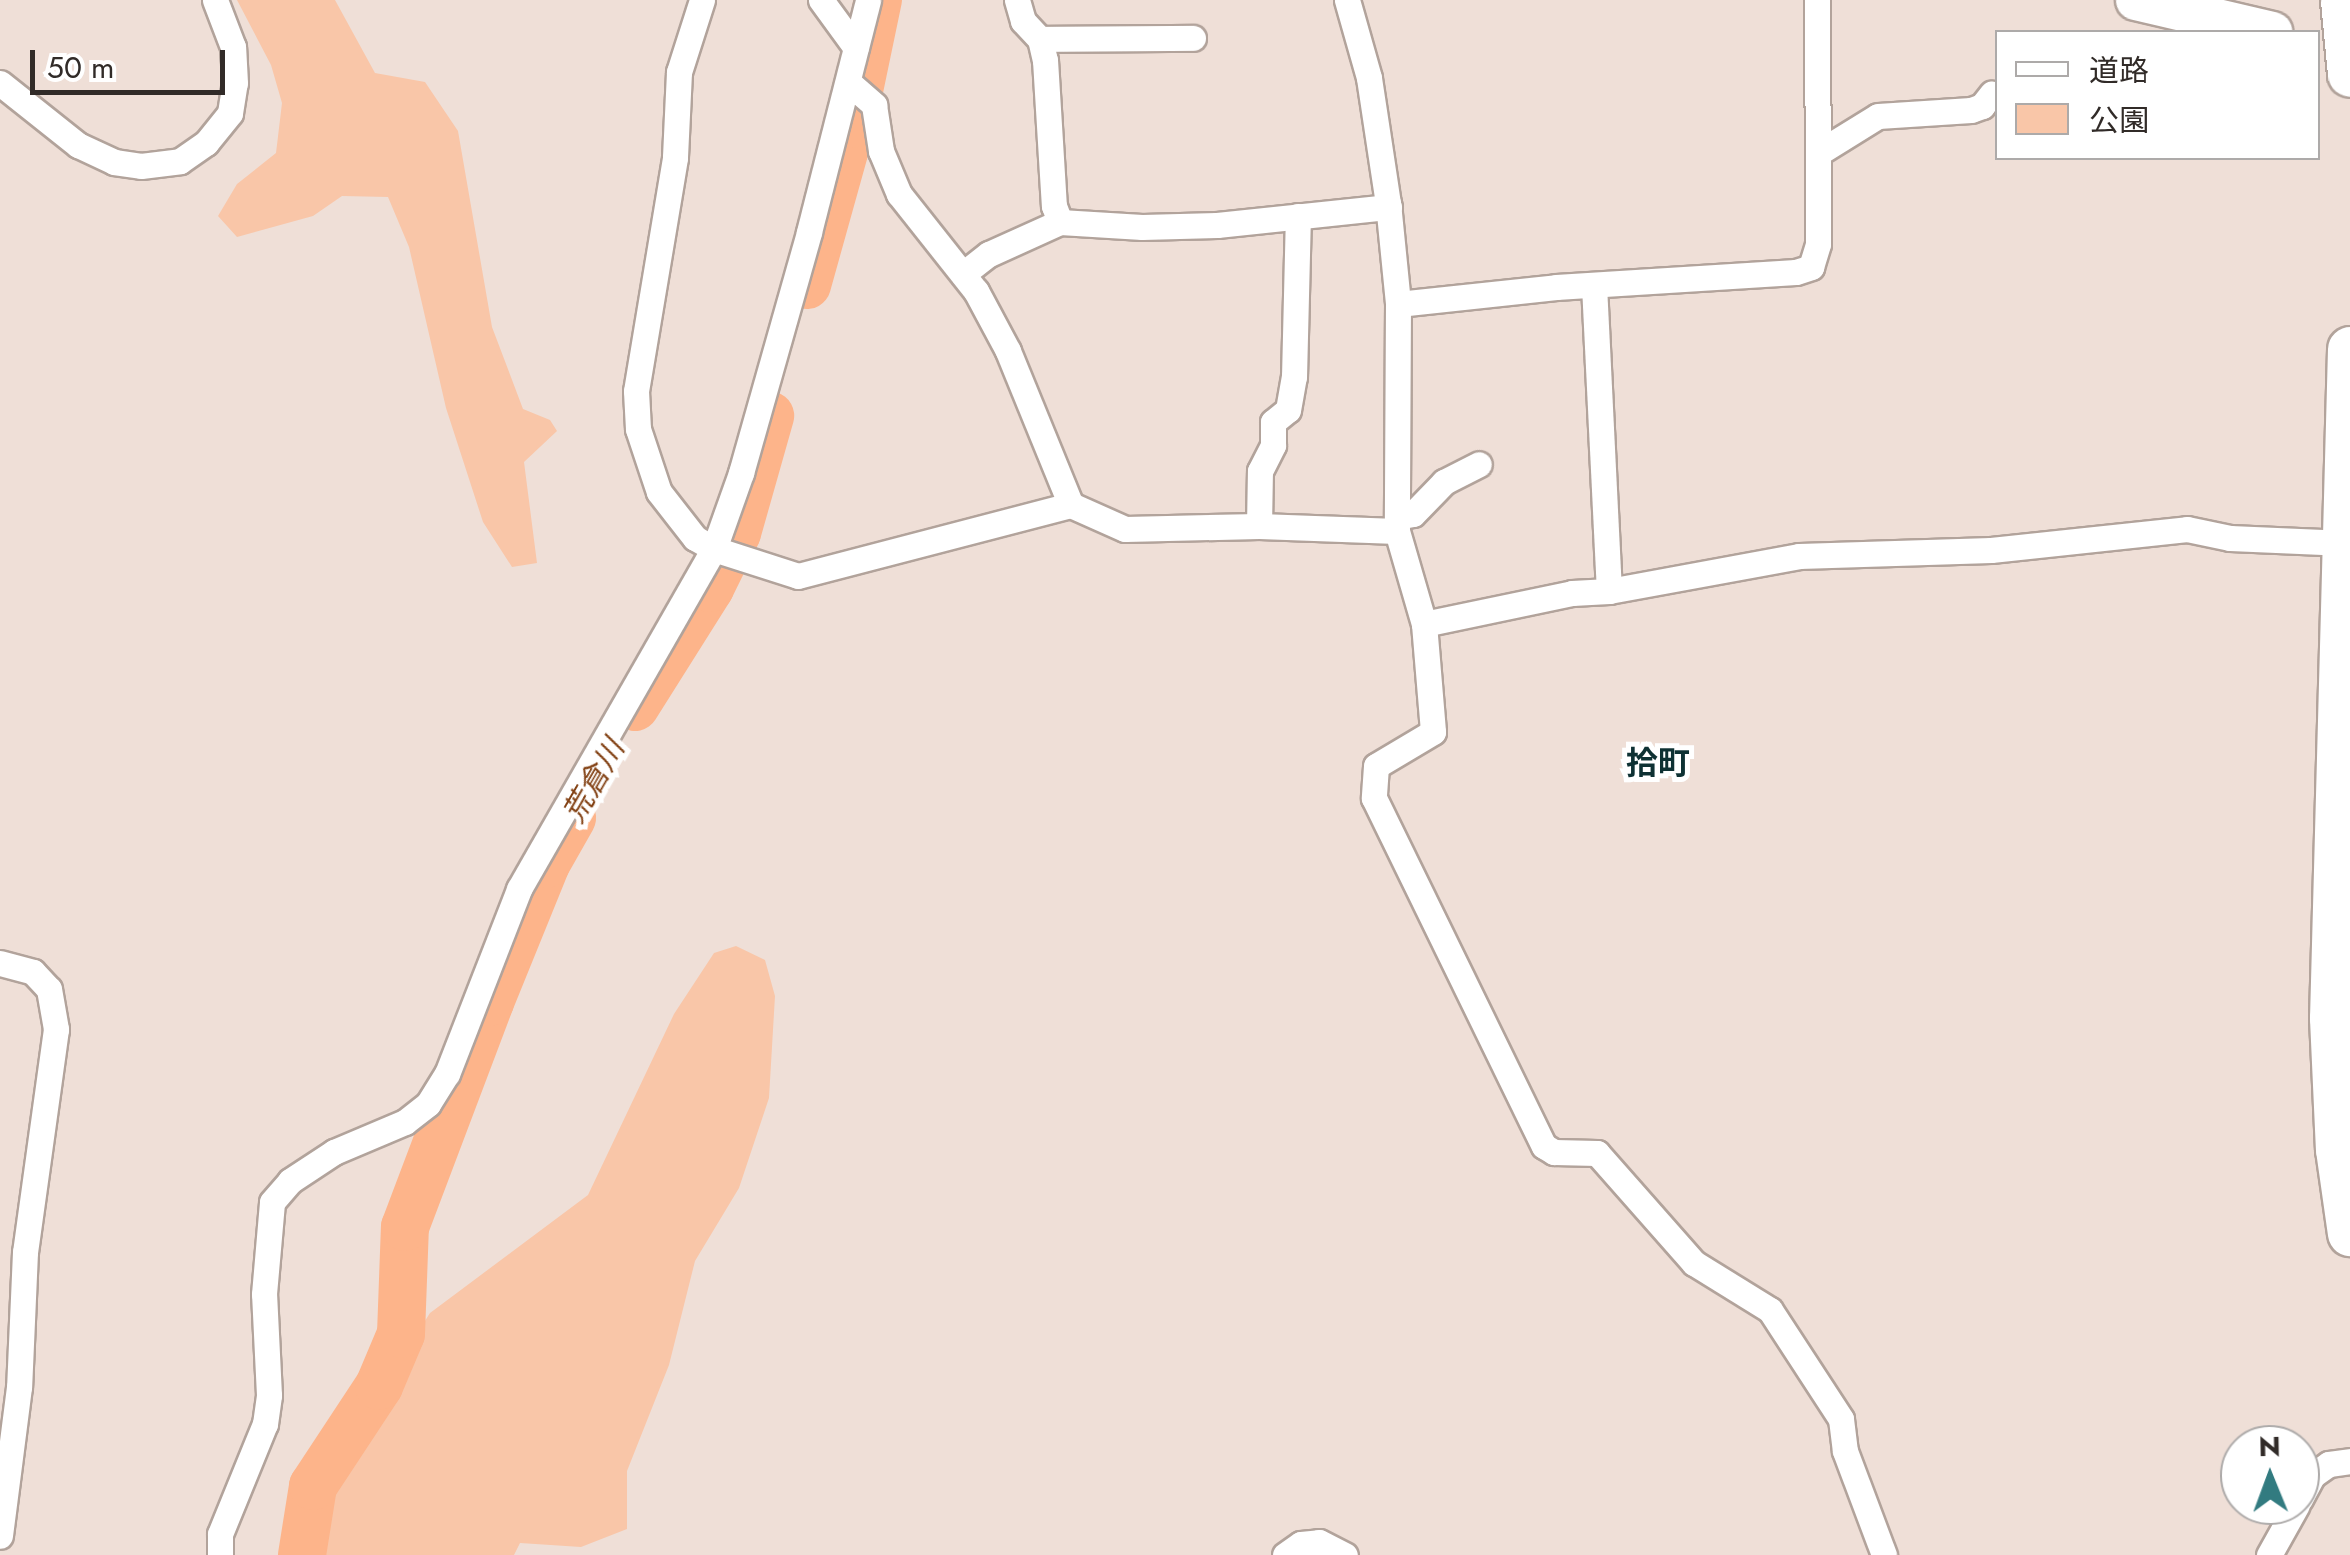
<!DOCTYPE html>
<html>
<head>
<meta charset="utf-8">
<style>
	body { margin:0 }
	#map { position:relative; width:2350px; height:1555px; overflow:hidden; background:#efdfd7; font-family:Jost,"Noto Sans JP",sans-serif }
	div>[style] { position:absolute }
	.green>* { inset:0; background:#f9c6a8 }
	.river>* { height:48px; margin:-24px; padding:0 24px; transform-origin:24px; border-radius:24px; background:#fdb48a }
	.roads { filter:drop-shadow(2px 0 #b2a39b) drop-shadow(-2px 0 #b2a39b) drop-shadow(0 2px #b2a39b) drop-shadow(0 -2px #b2a39b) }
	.street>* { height:25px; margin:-12.5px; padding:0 12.5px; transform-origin:12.5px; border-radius:12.5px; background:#fff }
	.primary>* { height:40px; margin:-20px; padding:0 20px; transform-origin:20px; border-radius:20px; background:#fff }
	.highway>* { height:45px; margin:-22.5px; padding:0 22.5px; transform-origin:22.5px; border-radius:22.5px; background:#fff }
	span { translate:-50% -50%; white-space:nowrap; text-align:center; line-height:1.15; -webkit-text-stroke:10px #fff; paint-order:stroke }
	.water-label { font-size:30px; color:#834215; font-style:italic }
	.quarter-label { font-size:32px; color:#0e3133; font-weight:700 }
	.legend { position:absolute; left:1995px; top:30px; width:325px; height:130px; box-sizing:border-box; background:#fff; border:2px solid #adaaa9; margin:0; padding:12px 18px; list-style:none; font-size:30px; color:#312b28 }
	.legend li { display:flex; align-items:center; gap:20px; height:50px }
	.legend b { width:50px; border:2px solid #adaaa9 }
	.north { position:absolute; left:2220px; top:1425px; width:100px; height:100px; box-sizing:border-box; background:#fff; border:2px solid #adaaa9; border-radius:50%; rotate:359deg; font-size:28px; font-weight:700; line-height:40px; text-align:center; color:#312b28 }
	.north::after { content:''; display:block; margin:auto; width:35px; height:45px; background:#327b80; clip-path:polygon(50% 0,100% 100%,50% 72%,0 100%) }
	.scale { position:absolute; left:30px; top:50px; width:195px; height:45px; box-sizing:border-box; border:5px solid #312b28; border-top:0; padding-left:12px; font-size:30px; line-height:35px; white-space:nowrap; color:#312b28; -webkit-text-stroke:8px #fff; paint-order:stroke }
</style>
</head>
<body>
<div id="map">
	<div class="green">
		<i style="clip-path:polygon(237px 0,335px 0,375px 73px,425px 82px,458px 131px,492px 327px,523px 409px,550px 420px,557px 431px,524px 462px,537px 563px,512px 567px,483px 522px,446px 408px,409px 247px,388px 197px,342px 196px,313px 216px,237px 237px,218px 216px,237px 184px,276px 153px,282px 103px,271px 65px)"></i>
		<i style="clip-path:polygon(736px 946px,765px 960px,775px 996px,769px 1098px,739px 1188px,695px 1261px,669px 1365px,627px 1471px,627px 1529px,581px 1547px,520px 1543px,514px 1555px,304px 1555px,308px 1533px,367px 1412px,430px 1313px,588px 1195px,674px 1014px,714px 953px)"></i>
	</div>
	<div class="river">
		<i style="left:807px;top:285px;width:167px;rotate:-74.4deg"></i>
		<i style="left:852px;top:124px;width:127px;rotate:-78.2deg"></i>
		<i style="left:635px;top:707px;width:141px;rotate:-57.8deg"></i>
		<i style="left:710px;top:588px;width:61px;rotate:-63.9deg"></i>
		<i style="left:737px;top:533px;width:122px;rotate:-74.2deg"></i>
		<i style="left:302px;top:1555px;width:70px;rotate:-80.9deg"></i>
		<i style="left:313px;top:1486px;width:120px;rotate:-56.6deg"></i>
		<i style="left:379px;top:1386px;width:56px;rotate:-67.1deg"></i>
		<i style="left:401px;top:1334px;width:107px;rotate:-87.9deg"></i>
		<i style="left:405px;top:1227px;width:241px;rotate:-69.3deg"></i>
		<i style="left:490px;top:1002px;width:149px;rotate:-67.9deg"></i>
		<i style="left:546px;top:864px;width:53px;rotate:-60.5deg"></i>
	</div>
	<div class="roads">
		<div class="street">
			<i style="left:702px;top:0;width:76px;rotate:107.7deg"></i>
			<i style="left:679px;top:72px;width:86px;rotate:92.7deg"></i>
			<i style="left:675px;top:158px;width:236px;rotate:99.5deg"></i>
			<i style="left:636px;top:391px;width:38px;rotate:87deg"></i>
			<i style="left:638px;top:429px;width:66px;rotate:71.6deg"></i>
			<i style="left:659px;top:492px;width:58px;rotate:52deg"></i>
			<i style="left:695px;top:538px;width:22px;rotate:30deg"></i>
			<i style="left:714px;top:549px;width:88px;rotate:17.8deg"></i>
			<i style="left:798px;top:576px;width:282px;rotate:-14.6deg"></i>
			<i style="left:1071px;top:505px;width:59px;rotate:24deg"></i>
			<i style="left:1125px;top:529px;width:134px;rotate:-1.3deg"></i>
			<i style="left:1259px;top:526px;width:138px;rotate:2.1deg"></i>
			<i style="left:821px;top:0;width:59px;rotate:53.9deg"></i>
			<i style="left:1017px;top:0;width:22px;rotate:74deg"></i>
			<i style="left:1023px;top:21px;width:25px;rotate:47deg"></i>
			<i style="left:1040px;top:39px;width:22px;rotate:77deg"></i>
			<i style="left:1045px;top:60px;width:146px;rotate:86.5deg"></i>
			<i style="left:1054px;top:206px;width:17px;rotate:69deg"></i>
			<i style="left:1347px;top:0;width:81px;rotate:74.2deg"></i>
			<i style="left:1369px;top:78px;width:126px;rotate:81.4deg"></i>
			<i style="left:1388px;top:203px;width:101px;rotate:84.3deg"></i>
			<i style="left:1398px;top:304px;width:227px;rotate:90.3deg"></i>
			<i style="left:1397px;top:531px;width:97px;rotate:73.8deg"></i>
			<i style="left:1424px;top:624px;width:108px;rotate:85.2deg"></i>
			<i style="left:1433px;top:732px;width:66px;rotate:149.2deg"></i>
			<i style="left:1376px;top:766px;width:32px;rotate:94deg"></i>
			<i style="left:1374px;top:798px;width:387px;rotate:64deg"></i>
			<i style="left:1544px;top:1146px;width:12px;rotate:31deg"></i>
			<i style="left:1554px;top:1152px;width:43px;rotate:1.3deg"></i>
			<i style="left:1597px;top:1153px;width:147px;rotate:48.6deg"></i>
			<i style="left:1694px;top:1263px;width:89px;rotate:31.7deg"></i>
			<i style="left:1770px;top:1310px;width:130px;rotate:56.9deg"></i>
			<i style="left:1841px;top:1419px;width:32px;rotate:83deg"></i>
			<i style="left:1845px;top:1451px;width:111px;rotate:69.4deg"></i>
			<i style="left:1040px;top:39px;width:153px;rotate:-0.4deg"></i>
			<i style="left:848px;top:82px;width:35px;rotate:41deg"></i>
			<i style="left:874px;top:105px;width:47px;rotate:81.3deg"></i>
			<i style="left:881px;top:151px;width:47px;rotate:67.3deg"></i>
			<i style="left:899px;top:194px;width:124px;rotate:51.6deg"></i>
			<i style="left:976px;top:291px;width:68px;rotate:61.9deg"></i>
			<i style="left:1008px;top:351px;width:166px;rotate:67.8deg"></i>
			<i style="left:0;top:83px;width:100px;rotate:38.5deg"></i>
			<i style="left:78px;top:145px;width:40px;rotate:25deg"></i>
			<i style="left:114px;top:162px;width:27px;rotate:8deg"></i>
			<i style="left:141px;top:166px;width:39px;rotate:-7deg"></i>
			<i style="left:180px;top:161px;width:32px;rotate:-35deg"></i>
			<i style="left:206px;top:143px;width:38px;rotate:-51deg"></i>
			<i style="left:230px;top:113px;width:30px;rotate:-81deg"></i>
			<i style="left:235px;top:83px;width:36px;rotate:-93deg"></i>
			<i style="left:233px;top:47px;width:50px;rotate:-111deg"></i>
			<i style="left:1818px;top:153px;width:70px;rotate:-31.7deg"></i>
			<i style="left:1878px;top:116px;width:93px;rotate:-3.7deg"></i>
			<i style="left:1971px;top:110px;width:12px;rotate:-20deg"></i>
			<i style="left:1982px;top:106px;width:16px;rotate:-52deg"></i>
			<i style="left:963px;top:274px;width:33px;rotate:-38deg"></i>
			<i style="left:989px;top:254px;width:78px;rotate:-24.3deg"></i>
			<i style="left:1060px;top:222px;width:82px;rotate:3.5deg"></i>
			<i style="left:1142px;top:227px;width:75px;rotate:-1.5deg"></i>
			<i style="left:1217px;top:225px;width:173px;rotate:-6deg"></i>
			<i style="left:1594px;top:285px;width:306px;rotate:87.2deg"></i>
			<i style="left:1398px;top:304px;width:159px;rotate:-6.1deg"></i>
			<i style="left:1556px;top:287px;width:240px;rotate:-3.6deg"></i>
			<i style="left:1796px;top:272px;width:16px;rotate:-18deg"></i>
			<i style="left:1811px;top:267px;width:24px;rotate:-73deg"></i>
			<i style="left:1818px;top:244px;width:244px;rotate:-90.2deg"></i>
			<i style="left:1397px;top:517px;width:16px;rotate:-11deg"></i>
			<i style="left:1413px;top:514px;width:45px;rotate:-45.9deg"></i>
			<i style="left:1444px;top:482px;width:39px;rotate:-27deg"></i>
			<i style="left:1259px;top:526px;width:55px;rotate:-89deg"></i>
			<i style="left:1260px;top:471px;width:29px;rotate:-63deg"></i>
			<i style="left:1273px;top:445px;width:23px;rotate:-90deg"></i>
			<i style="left:1273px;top:422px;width:19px;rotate:-39deg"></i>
			<i style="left:1288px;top:410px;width:34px;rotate:-80deg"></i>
			<i style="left:1294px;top:377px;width:161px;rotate:-88.6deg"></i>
			<i style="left:1424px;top:624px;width:151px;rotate:-11.8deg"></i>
			<i style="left:1572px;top:593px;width:37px;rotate:-3deg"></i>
			<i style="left:1609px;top:591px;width:193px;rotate:-10.4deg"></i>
			<i style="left:1799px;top:556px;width:192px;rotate:-1.8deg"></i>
			<i style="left:1991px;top:550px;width:197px;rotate:-6.1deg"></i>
			<i style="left:2187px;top:529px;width:44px;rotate:11.8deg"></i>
			<i style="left:2230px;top:538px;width:116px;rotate:2.5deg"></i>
			<i style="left:0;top:963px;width:34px;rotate:15deg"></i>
			<i style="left:33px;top:972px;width:23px;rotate:47deg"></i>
			<i style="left:49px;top:989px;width:41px;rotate:80.1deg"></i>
			<i style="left:56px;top:1029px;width:225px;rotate:97.9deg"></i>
			<i style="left:25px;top:1252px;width:135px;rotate:92.5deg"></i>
			<i style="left:19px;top:1387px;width:150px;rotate:97.3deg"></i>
			<i style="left:2300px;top:1499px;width:27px;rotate:-62deg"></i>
			<i style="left:2313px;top:1475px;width:19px;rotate:-35deg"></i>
			<i style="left:2329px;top:1464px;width:21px;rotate:-8deg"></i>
			<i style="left:220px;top:1555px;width:21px;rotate:-90deg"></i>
			<i style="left:220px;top:1534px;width:119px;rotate:-67.8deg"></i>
			<i style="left:265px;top:1424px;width:29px;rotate:-82deg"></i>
			<i style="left:269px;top:1395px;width:101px;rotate:-92.8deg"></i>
			<i style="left:264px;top:1294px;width:92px;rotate:-85deg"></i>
			<i style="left:272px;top:1202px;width:28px;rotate:-49deg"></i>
			<i style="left:290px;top:1181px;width:53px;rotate:-33.4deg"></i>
			<i style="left:334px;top:1152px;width:77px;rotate:-22.9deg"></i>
			<i style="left:405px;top:1122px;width:29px;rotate:-38deg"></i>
			<i style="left:428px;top:1104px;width:36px;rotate:-58deg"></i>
			<i style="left:447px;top:1074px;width:199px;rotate:-68.7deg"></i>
			<i style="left:519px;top:889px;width:392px;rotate:-60.2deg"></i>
			<i style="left:714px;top:549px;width:81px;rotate:-70.4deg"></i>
			<i style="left:741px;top:473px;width:250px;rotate:-74.2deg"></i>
			<i style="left:809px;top:232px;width:239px;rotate:-75.7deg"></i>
			<i style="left:1285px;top:1555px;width:19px;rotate:-35deg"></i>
			<i style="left:1301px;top:1544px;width:18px;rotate:-6deg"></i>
			<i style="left:1319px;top:1542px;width:29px;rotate:27deg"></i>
			<i style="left:2269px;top:1555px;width:57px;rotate:-60.8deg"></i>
		</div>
		<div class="primary">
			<i style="left:2136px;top:0;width:140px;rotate:13.2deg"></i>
		</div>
		<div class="highway">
			<i style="left:2343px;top:0;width:74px;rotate:84.6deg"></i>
			<i style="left:2350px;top:349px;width:669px;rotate:91.54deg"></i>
			<i style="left:2332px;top:1018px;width:131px;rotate:87.4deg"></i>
			<i style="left:2338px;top:1149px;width:85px;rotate:81.9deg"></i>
		</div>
	</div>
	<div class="water-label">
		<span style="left:594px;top:781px;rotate:-60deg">荒倉川</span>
	</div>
	<div class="quarter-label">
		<span style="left:1658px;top:763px">拾町</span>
	</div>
	<ul class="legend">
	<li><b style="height:12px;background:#fff"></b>道路</li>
	<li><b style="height:28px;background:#f9c6a8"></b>公園</li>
	</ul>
	<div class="north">N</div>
	<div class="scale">50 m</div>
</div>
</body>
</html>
